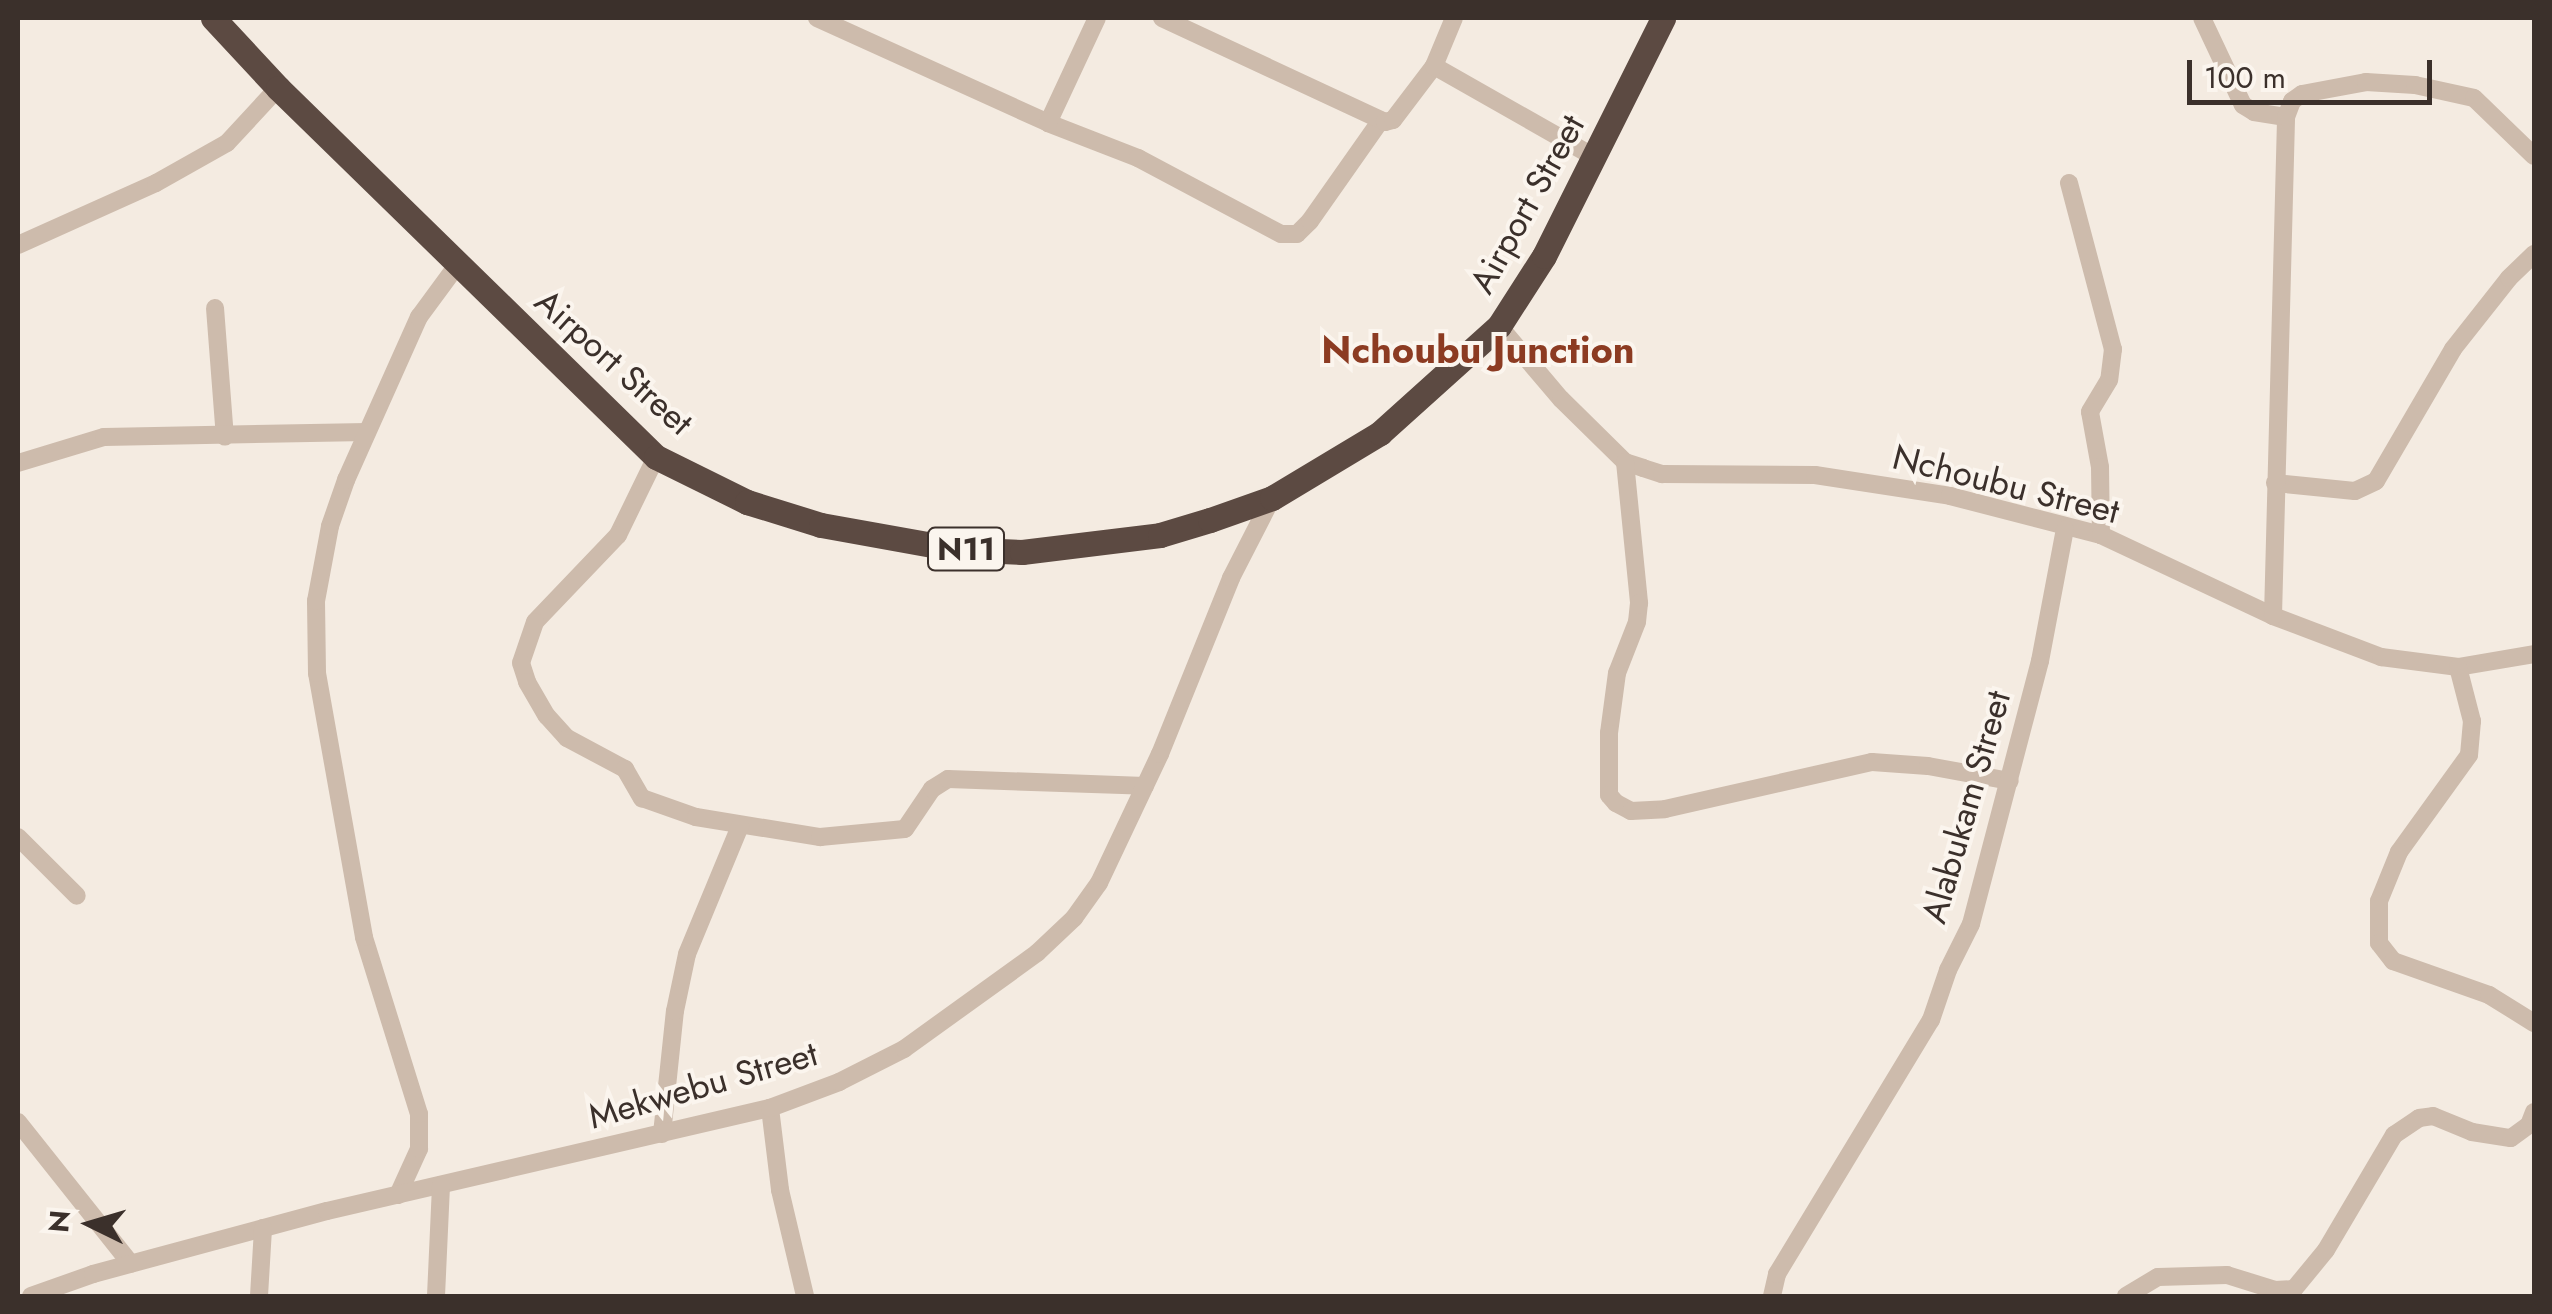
<!DOCTYPE html>
<html>
<head>
<meta charset="utf-8">
<style>
	body { margin:0 }
	#map { position:relative; width:2552px; height:1314px; overflow:hidden; background:#f4ebe1; font-family:Jost,sans-serif }
	div>[style] { position:absolute }
	.minor>* { height:18px; margin:-9px; padding:0 9px; transform-origin:9px; border-radius:9px; background:#cdbbac }
	.highway>* { height:25px; margin:-12.5px; padding:0 12.5px; transform-origin:12.5px; border-radius:12.5px; background:#5c4a42 }
	span { translate:-50% -50%; white-space:nowrap; text-align:center; line-height:1.15; -webkit-text-stroke:8px #fbf5ee; paint-order:stroke }
	.shield-label span { padding:2px 8px; background:#fbf5ee; border:2px solid; border-radius:8px; -webkit-text-stroke-width:0 }
	.shield-label { font-size:32px; color:#3b302b; font-weight:700 }
	.street-label { font-size:35px; color:#3b302b }
	.neighbourhood-label { font-size:38px; color:#8c3b22; font-weight:700 }
	.frame { position:absolute; inset:0; border:20px solid #3b302b; pointer-events:none }
	.north { position:absolute; left:40px; top:1174px; width:100px; height:100px; -webkit-text-stroke:8px #fbf5ee; paint-order:stroke; rotate:275deg; font-size:28px; font-weight:700; line-height:40px; text-align:center; color:#3b302b }
	.north::after { content:''; display:block; margin:auto; width:35px; height:45px; background:#3b302b; clip-path:polygon(50% 0,100% 100%,50% 72%,0 100%) }
	.scale { position:absolute; left:2187px; top:60px; width:245px; height:45px; box-sizing:border-box; border:5px solid #3b302b; border-top:0; padding-left:12px; font-size:30px; line-height:35px; white-space:nowrap; color:#3b302b; -webkit-text-stroke:8px #fbf5ee; paint-order:stroke }
</style>
</head>
<body>
<div id="map">
	<div class="minor">
		<i style="left:817px;top:18px;width:254px;rotate:24.4deg"></i>
		<i style="left:1048px;top:123px;width:97px;rotate:21.3deg"></i>
		<i style="left:1138px;top:158px;width:162px;rotate:28deg"></i>
		<i style="left:1281px;top:234px;width:16px"></i>
		<i style="left:1297px;top:234px;width:18px;rotate:-45deg"></i>
		<i style="left:1310px;top:221px;width:123px;rotate:-54.9deg"></i>
		<i style="left:1162px;top:18px;width:246px;rotate:25deg"></i>
		<i style="left:1385px;top:122px;width:8px;rotate:-14deg"></i>
		<i style="left:1393px;top:120px;width:68px;rotate:-52.8deg"></i>
		<i style="left:1434px;top:66px;width:186px;rotate:29.6deg"></i>
		<i style="left:2202px;top:18px;width:96px;rotate:64.8deg"></i>
		<i style="left:2243px;top:105px;width:13px;rotate:32deg"></i>
		<i style="left:2254px;top:112px;width:32px;rotate:9deg"></i>
		<i style="left:1434px;top:66px;width:52px;rotate:-67.4deg"></i>
		<i style="left:1048px;top:123px;width:116px;rotate:-65deg"></i>
		<i style="left:2069px;top:183px;width:172px;rotate:75.2deg"></i>
		<i style="left:2113px;top:349px;width:31px;rotate:97deg"></i>
		<i style="left:2109px;top:380px;width:37px;rotate:121deg"></i>
		<i style="left:2090px;top:412px;width:56px;rotate:79.7deg"></i>
		<i style="left:2100px;top:467px;width:68px;rotate:89.2deg"></i>
		<i style="left:18px;top:245px;width:151px;rotate:-24.2deg"></i>
		<i style="left:156px;top:183px;width:81px;rotate:-29.4deg"></i>
		<i style="left:227px;top:143px;width:75px;rotate:-47.2deg"></i>
		<i style="left:215px;top:308px;width:129px;rotate:85.6deg"></i>
		<i style="left:1499px;top:326px;width:96px;rotate:49.7deg"></i>
		<i style="left:1561px;top:399px;width:90px;rotate:44.5deg"></i>
		<i style="left:1625px;top:462px;width:19px;rotate:18deg"></i>
		<i style="left:1643px;top:468px;width:20px;rotate:18deg"></i>
		<i style="left:1662px;top:474px;width:153px;rotate:0.4deg"></i>
		<i style="left:1815px;top:475px;width:137px;rotate:8.8deg"></i>
		<i style="left:1950px;top:496px;width:156px;rotate:14.5deg"></i>
		<i style="left:2101px;top:535px;width:190px;rotate:25.2deg"></i>
		<i style="left:2273px;top:616px;width:116px;rotate:20.8deg"></i>
		<i style="left:2381px;top:657px;width:78px;rotate:7.4deg"></i>
		<i style="left:2458px;top:667px;width:77px;rotate:-9.7deg"></i>
		<i style="left:656px;top:457px;width:87px;rotate:116deg"></i>
		<i style="left:618px;top:535px;width:120px;rotate:133.7deg"></i>
		<i style="left:535px;top:622px;width:43px;rotate:108.9deg"></i>
		<i style="left:521px;top:663px;width:20px;rotate:72deg"></i>
		<i style="left:527px;top:682px;width:39px;rotate:60deg"></i>
		<i style="left:547px;top:716px;width:30px;rotate:48deg"></i>
		<i style="left:567px;top:738px;width:66px;rotate:28.1deg"></i>
		<i style="left:625px;top:769px;width:34px;rotate:60deg"></i>
		<i style="left:642px;top:798px;width:57px;rotate:19.4deg"></i>
		<i style="left:696px;top:817px;width:126px;rotate:9.2deg"></i>
		<i style="left:820px;top:837px;width:85px;rotate:-5.4deg"></i>
		<i style="left:905px;top:829px;width:48px;rotate:-56deg"></i>
		<i style="left:932px;top:789px;width:19px;rotate:-32deg"></i>
		<i style="left:948px;top:779px;width:197px;rotate:2deg"></i>
		<i style="left:1625px;top:462px;width:142px;rotate:84.3deg"></i>
		<i style="left:1639px;top:603px;width:19px;rotate:96deg"></i>
		<i style="left:1637px;top:622px;width:55px;rotate:111.4deg"></i>
		<i style="left:1617px;top:673px;width:61px;rotate:97.6deg"></i>
		<i style="left:1609px;top:733px;width:62px;rotate:90deg"></i>
		<i style="left:1609px;top:795px;width:11px;rotate:49deg"></i>
		<i style="left:1616px;top:803px;width:17px;rotate:28deg"></i>
		<i style="left:1631px;top:811px;width:34px;rotate:-3deg"></i>
		<i style="left:1665px;top:809px;width:212px;rotate:-12.8deg"></i>
		<i style="left:1872px;top:762px;width:56px;rotate:4.1deg"></i>
		<i style="left:1928px;top:766px;width:83px;rotate:10.4deg"></i>
		<i style="left:18px;top:463px;width:90px;rotate:-16.8deg"></i>
		<i style="left:104px;top:437px;width:263px;rotate:-1.1deg"></i>
		<i style="left:2275px;top:483px;width:80px;rotate:5.7deg"></i>
		<i style="left:2355px;top:491px;width:23px;rotate:-25deg"></i>
		<i style="left:2376px;top:481px;width:153px;rotate:-59.7deg"></i>
		<i style="left:2453px;top:349px;width:90px;rotate:-51.7deg"></i>
		<i style="left:2509px;top:278px;width:35px;rotate:-44deg"></i>
		<i style="left:2273px;top:616px;width:499px;rotate:-88.5deg"></i>
		<i style="left:2286px;top:117px;width:17px;rotate:-69deg"></i>
		<i style="left:2292px;top:101px;width:12px;rotate:-35deg"></i>
		<i style="left:2302px;top:94px;width:65px;rotate:-10.6deg"></i>
		<i style="left:2366px;top:82px;width:49px;rotate:3.5deg"></i>
		<i style="left:2415px;top:85px;width:60px;rotate:12.4deg"></i>
		<i style="left:2474px;top:98px;width:83px;rotate:44deg"></i>
		<i style="left:2458px;top:667px;width:56px;rotate:75.5deg"></i>
		<i style="left:2472px;top:721px;width:34px;rotate:95deg"></i>
		<i style="left:2469px;top:755px;width:120px;rotate:125.8deg"></i>
		<i style="left:2399px;top:852px;width:53px;rotate:112.2deg"></i>
		<i style="left:2379px;top:901px;width:42px;rotate:90deg"></i>
		<i style="left:2379px;top:943px;width:23px;rotate:52deg"></i>
		<i style="left:2393px;top:961px;width:102px;rotate:19.5deg"></i>
		<i style="left:2489px;top:995px;width:53px;rotate:31.9deg"></i>
		<i style="left:18px;top:837px;width:83px;rotate:45deg"></i>
		<i style="left:770px;top:1108px;width:83px;rotate:83deg"></i>
		<i style="left:780px;top:1190px;width:109px;rotate:76.7deg"></i>
		<i style="left:18px;top:1122px;width:181px;rotate:51.5deg"></i>
		<i style="left:662px;top:1134px;width:124px;rotate:-84deg"></i>
		<i style="left:675px;top:1011px;width:58px;rotate:-78.1deg"></i>
		<i style="left:687px;top:954px;width:139px;rotate:-67.5deg"></i>
		<i style="left:398px;top:1195px;width:51px;rotate:-65.5deg"></i>
		<i style="left:419px;top:1149px;width:35px;rotate:-90deg"></i>
		<i style="left:419px;top:1114px;width:185px;rotate:-107.3deg"></i>
		<i style="left:364px;top:937px;width:268px;rotate:-100.1deg"></i>
		<i style="left:317px;top:673px;width:72px;rotate:-90.8deg"></i>
		<i style="left:316px;top:601px;width:76px;rotate:-79.4deg"></i>
		<i style="left:330px;top:526px;width:49px;rotate:-70.8deg"></i>
		<i style="left:346px;top:480px;width:179px;rotate:-65.9deg"></i>
		<i style="left:419px;top:317px;width:66px;rotate:-53.7deg"></i>
		<i style="left:31px;top:1296px;width:66px;rotate:-19.5deg"></i>
		<i style="left:93px;top:1274px;width:242px;rotate:-15.1deg"></i>
		<i style="left:327px;top:1211px;width:455px;rotate:-13.1deg"></i>
		<i style="left:770px;top:1108px;width:74px;rotate:-20.6deg"></i>
		<i style="left:839px;top:1082px;width:73px;rotate:-26.9deg"></i>
		<i style="left:904px;top:1049px;width:164px;rotate:-35.8deg"></i>
		<i style="left:1037px;top:953px;width:51px;rotate:-43.4deg"></i>
		<i style="left:1074px;top:918px;width:43px;rotate:-54.5deg"></i>
		<i style="left:1099px;top:883px;width:143px;rotate:-64.7deg"></i>
		<i style="left:1160px;top:754px;width:190px;rotate:-68deg"></i>
		<i style="left:1231px;top:578px;width:90px;rotate:-62.9deg"></i>
		<i style="left:259px;top:1296px;width:68px;rotate:-86.6deg"></i>
		<i style="left:436px;top:1296px;width:111px;rotate:-87.4deg"></i>
		<i style="left:1772px;top:1296px;width:23px;rotate:-77deg"></i>
		<i style="left:1777px;top:1274px;width:297px;rotate:-58.8deg"></i>
		<i style="left:1931px;top:1020px;width:53px;rotate:-71.2deg"></i>
		<i style="left:1948px;top:970px;width:51px;rotate:-63.4deg"></i>
		<i style="left:1971px;top:924px;width:272px;rotate:-75.3deg"></i>
		<i style="left:2040px;top:661px;width:134px;rotate:-79.3deg"></i>
		<i style="left:2126px;top:1296px;width:37px;rotate:-31deg"></i>
		<i style="left:2158px;top:1277px;width:69px;rotate:-1.7deg"></i>
		<i style="left:2227px;top:1275px;width:50px;rotate:17.4deg"></i>
		<i style="left:2275px;top:1290px;width:19px;rotate:-3deg"></i>
		<i style="left:2294px;top:1289px;width:50px;rotate:-50.6deg"></i>
		<i style="left:2326px;top:1250px;width:134px;rotate:-59.4deg"></i>
		<i style="left:2394px;top:1135px;width:30px;rotate:-34deg"></i>
		<i style="left:2419px;top:1118px;width:14px;rotate:-8deg"></i>
		<i style="left:2433px;top:1116px;width:42px;rotate:22.3deg"></i>
		<i style="left:2472px;top:1132px;width:39px;rotate:9deg"></i>
		<i style="left:2511px;top:1138px;width:22px;rotate:-36deg"></i>
		<i style="left:2529px;top:1125px;width:14px;rotate:-69deg"></i>
	</div>
	<div class="highway">
		<i style="left:213px;top:18px;width:96px;rotate:47.1deg"></i>
		<i style="left:278px;top:88px;width:528px;rotate:44.31deg"></i>
		<i style="left:656px;top:457px;width:102px;rotate:26.3deg"></i>
		<i style="left:747px;top:502px;width:77px;rotate:17.3deg"></i>
		<i style="left:821px;top:525px;width:135px;rotate:10.2deg"></i>
		<i style="left:954px;top:549px;width:68px;rotate:2.5deg"></i>
		<i style="left:1022px;top:552px;width:139px;rotate:-7deg"></i>
		<i style="left:1160px;top:535px;width:52px;rotate:-16.7deg"></i>
		<i style="left:1210px;top:520px;width:66px;rotate:-19.5deg"></i>
		<i style="left:1272px;top:498px;width:126px;rotate:-31deg"></i>
		<i style="left:1380px;top:433px;width:160px;rotate:-42deg"></i>
		<i style="left:1499px;top:326px;width:83px;rotate:-57.3deg"></i>
		<i style="left:1544px;top:256px;width:266px;rotate:-63.4deg"></i>
	</div>
	<div class="shield-label">
		<span style="left:966px;top:549px">N11</span>
	</div>
	<div class="street-label">
		<span style="left:1527px;top:204px;rotate:-61deg">Airport Street</span>
		<span style="left:614px;top:362px;rotate:42deg">Airport Street</span>
		<span style="left:2006px;top:484px;rotate:14deg">Nchoubu Street</span>
		<span style="left:1966px;top:807px;rotate:-74deg">Alabukam Street</span>
		<span style="left:703px;top:1085px;rotate:-16deg">Mekwebu Street</span>
	</div>
	<div class="neighbourhood-label">
		<span style="left:1478px;top:350px">Nchoubu Junction</span>
	</div>
	<div class="frame"></div>
	<div class="north">N</div>
	<div class="scale">100 m</div>
</div>
</body>
</html>
